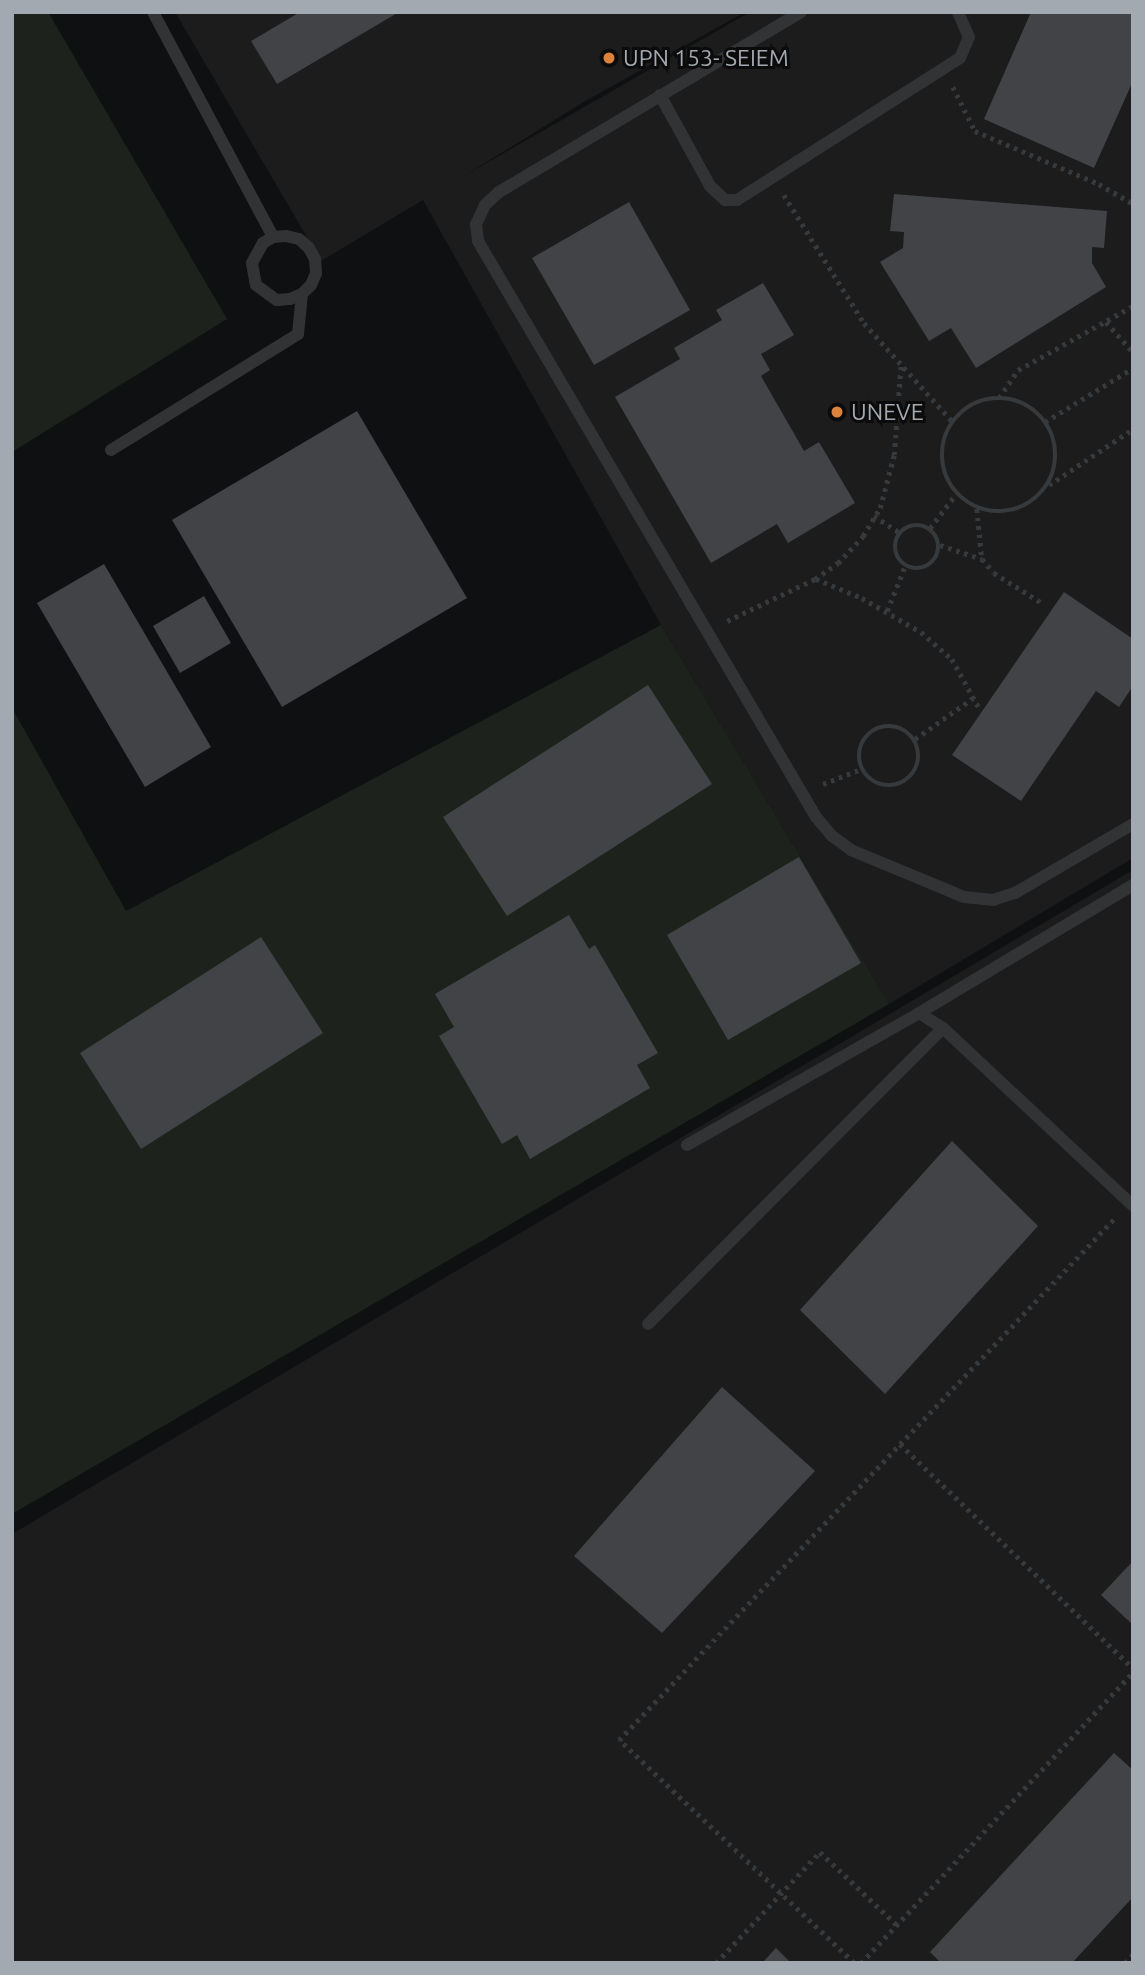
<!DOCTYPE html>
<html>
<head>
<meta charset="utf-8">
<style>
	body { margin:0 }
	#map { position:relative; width:1145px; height:1975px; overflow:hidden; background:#0f1011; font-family:Ubuntu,sans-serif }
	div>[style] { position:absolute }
	.built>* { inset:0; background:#1c1c1d }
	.green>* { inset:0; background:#1d231c }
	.building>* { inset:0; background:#414346 }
	.path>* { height:4.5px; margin-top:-2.25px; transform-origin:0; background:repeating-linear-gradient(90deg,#373a3c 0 3.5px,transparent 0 8.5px) }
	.path>.ring { margin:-2.25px; padding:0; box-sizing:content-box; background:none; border:4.5px solid #373a3c; border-radius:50% }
	.lane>* { height:12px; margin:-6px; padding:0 6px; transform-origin:6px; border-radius:6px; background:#313335 }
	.dots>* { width:19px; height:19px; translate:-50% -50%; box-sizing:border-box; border:4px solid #0b0b0c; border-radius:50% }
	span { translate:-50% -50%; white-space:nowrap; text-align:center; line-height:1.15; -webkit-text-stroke:6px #0b0b0c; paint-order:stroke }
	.poi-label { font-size:23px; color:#a2a9b0 }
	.left { translate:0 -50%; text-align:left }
	.frame { position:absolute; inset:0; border:14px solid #a2a9b0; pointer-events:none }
</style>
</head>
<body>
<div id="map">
	<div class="built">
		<i style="clip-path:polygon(175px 12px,745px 12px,582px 103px,462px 177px,750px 12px,1133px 12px,1133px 858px,889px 1004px,661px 625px,423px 200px,321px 261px)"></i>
		<i style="clip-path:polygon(1133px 870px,1133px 1963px,12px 1963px,12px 1534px)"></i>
	</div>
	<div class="green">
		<i style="clip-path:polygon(12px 12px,48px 12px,227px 319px,12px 452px)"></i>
		<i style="clip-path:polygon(661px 625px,889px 1004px,12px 1514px,12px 708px,126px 911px)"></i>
	</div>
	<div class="building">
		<i style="clip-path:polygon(300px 12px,399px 12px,277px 84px,251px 41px)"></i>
		<i style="clip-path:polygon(1031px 12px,1133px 12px,1133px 81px,1094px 168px,984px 119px)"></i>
		<i style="clip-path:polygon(894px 194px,1107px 211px,1104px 248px,1092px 247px,1092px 263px,1106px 287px,976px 368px,951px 328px,929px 341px,880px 262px,903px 248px,904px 232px,890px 231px)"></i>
		<i style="clip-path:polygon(629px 202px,690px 310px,594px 365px,532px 258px)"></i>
		<i style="clip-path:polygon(763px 283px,794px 335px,761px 354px,770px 370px,761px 376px,804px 451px,819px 442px,855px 503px,788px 543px,777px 524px,711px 563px,615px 397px,680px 359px,674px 348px,722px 320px,716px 310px)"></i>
		<i style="clip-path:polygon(357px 411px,467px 598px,282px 707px,172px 520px)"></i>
		<i style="clip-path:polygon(104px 564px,211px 747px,145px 787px,37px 603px)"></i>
		<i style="clip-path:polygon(1064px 592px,1133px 639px,1133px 686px,1119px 707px,1096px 691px,1021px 801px,952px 755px)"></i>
		<i style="clip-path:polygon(204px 596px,231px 643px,180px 673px,153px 626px)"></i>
		<i style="clip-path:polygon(648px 685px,712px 784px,507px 916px,443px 817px)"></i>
		<i style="clip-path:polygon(799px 857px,861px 963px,728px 1040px,667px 935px)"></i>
		<i style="clip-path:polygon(569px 915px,589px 949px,595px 945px,658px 1053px,637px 1065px,650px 1088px,530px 1159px,517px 1135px,502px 1144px,439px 1036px,454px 1027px,435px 994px)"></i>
		<i style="clip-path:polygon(261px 937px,323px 1033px,141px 1149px,80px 1053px)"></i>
		<i style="clip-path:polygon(952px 1141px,1038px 1226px,885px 1394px,800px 1310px)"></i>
		<i style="clip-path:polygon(722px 1387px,815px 1471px,662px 1633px,574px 1556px)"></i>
		<i style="clip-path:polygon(1133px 1561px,1133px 1625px,1101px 1595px)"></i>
		<i style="clip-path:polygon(1114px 1753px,1133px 1770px,1133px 1897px,1072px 1963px,941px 1963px,930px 1952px)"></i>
		<i style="clip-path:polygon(776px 1948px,791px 1963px,762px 1963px)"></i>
	</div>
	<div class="path">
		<i style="left:953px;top:87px;width:49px;rotate:63.4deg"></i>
		<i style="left:975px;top:131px;width:135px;rotate:23.1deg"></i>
		<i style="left:1099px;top:184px;width:39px;rotate:30deg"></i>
		<i style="left:784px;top:195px;width:151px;rotate:58deg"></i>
		<i style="left:864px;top:323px;width:132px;rotate:48.1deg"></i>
		<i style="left:1106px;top:322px;width:40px;rotate:48deg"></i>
		<i style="left:999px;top:398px;width:34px;rotate:-56deg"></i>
		<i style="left:1018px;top:370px;width:132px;rotate:-29.1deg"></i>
		<i class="ring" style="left:942px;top:398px;width:109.5px;height:109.5px"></i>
		<i style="left:1045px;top:422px;width:103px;rotate:-31.5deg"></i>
		<i style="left:1049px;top:485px;width:101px;rotate:-33.7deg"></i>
		<i style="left:977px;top:509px;width:50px;rotate:84.3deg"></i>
		<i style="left:982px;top:559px;width:18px;rotate:49deg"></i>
		<i style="left:994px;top:573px;width:57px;rotate:32deg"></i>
		<i style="left:874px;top:516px;width:31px;rotate:33deg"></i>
		<i class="ring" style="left:895px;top:525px;width:39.5px;height:39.5px"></i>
		<i style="left:930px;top:528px;width:43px;rotate:-52.6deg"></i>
		<i style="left:940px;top:545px;width:44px;rotate:18.4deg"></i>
		<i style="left:816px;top:579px;width:50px;rotate:22.4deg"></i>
		<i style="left:862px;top:598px;width:68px;rotate:30deg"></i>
		<i style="left:921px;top:632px;width:41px;rotate:41.1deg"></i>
		<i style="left:952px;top:659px;width:56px;rotate:61.1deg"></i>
		<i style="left:887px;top:611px;width:48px;rotate:-68.2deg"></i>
		<i style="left:727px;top:621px;width:98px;rotate:-25.5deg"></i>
		<i style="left:815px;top:579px;width:28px;rotate:-35deg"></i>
		<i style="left:838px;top:563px;width:37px;rotate:-47deg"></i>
		<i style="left:863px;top:536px;width:33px;rotate:-59deg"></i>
		<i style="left:880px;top:508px;width:55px;rotate:-75.2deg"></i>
		<i style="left:894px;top:455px;width:92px;rotate:-85.6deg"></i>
		<i class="ring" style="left:859px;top:726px;width:55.5px;height:55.5px"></i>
		<i style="left:915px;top:739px;width:71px;rotate:-35.3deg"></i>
		<i style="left:823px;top:784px;width:41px;rotate:-21.5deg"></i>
		<i style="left:900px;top:1444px;width:323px;rotate:43.9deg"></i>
		<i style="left:716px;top:1963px;width:152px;rotate:-46.9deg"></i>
		<i style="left:820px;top:1852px;width:106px;rotate:43.5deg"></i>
		<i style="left:854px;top:1963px;width:324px;rotate:-136.5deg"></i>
		<i style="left:619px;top:1740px;width:719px;rotate:-46.47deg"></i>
		<i style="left:861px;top:1963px;width:398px;rotate:-46.9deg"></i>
		<i style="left:1125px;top:1963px;width:12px;rotate:-48deg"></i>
	</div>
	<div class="lane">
		<i style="left:153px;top:12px;width:255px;rotate:61.9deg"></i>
		<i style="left:801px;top:12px;width:352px;rotate:149.2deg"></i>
		<i style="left:499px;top:192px;width:19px;rotate:137deg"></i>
		<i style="left:485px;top:205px;width:21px;rotate:115deg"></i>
		<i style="left:476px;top:224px;width:17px;rotate:83deg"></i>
		<i style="left:478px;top:241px;width:668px;rotate:59.6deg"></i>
		<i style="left:816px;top:817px;width:25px;rotate:50deg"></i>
		<i style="left:832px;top:836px;width:24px;rotate:36deg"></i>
		<i style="left:851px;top:850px;width:122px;rotate:22.6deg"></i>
		<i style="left:964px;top:897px;width:29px;rotate:6deg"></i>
		<i style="left:993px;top:900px;width:23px;rotate:-18deg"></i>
		<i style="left:1015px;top:893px;width:137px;rotate:-30.3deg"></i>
		<i style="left:660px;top:95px;width:104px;rotate:61.2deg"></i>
		<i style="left:710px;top:186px;width:21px;rotate:43deg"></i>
		<i style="left:725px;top:200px;width:12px"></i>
		<i style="left:737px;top:200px;width:264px;rotate:-32.5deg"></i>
		<i style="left:960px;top:58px;width:23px;rotate:-67deg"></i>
		<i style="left:969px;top:37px;width:27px;rotate:-114deg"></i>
		<i style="left:111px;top:450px;width:220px;rotate:-31.8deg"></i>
		<i style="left:298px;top:334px;width:40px;rotate:-84.3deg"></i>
		<i style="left:302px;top:294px;width:13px;rotate:-45deg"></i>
		<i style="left:311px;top:285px;width:13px;rotate:-67deg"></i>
		<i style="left:316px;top:273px;width:14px;rotate:-94deg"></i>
		<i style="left:315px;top:259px;width:13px;rotate:-119deg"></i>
		<i style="left:309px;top:248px;width:13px;rotate:-138deg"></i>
		<i style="left:299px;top:239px;width:13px;rotate:-167deg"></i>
		<i style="left:286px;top:236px;width:13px;rotate:176deg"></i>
		<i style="left:273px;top:237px;width:12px;rotate:149deg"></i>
		<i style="left:263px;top:243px;width:23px;rotate:119deg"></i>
		<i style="left:252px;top:263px;width:22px;rotate:80deg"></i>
		<i style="left:256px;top:285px;width:26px;rotate:36deg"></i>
		<i style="left:277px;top:300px;width:13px;rotate:-4deg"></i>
		<i style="left:290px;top:299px;width:13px;rotate:-23deg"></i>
		<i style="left:1133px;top:885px;width:249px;rotate:149.1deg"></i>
		<i style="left:919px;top:1013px;width:28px;rotate:32deg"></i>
		<i style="left:943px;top:1028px;width:260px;rotate:43.1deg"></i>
		<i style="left:687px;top:1145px;width:267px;rotate:-29.6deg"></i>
		<i style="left:648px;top:1324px;width:418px;rotate:-45.1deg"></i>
	</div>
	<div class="dots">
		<i style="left:609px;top:58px;background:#db833d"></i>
		<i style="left:837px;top:412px;background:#db833d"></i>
	</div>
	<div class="poi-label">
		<span class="left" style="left:623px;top:58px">UPN 153- SEIEM</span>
		<span class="left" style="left:851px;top:412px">UNEVE</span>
	</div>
	<div class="frame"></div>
</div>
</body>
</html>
